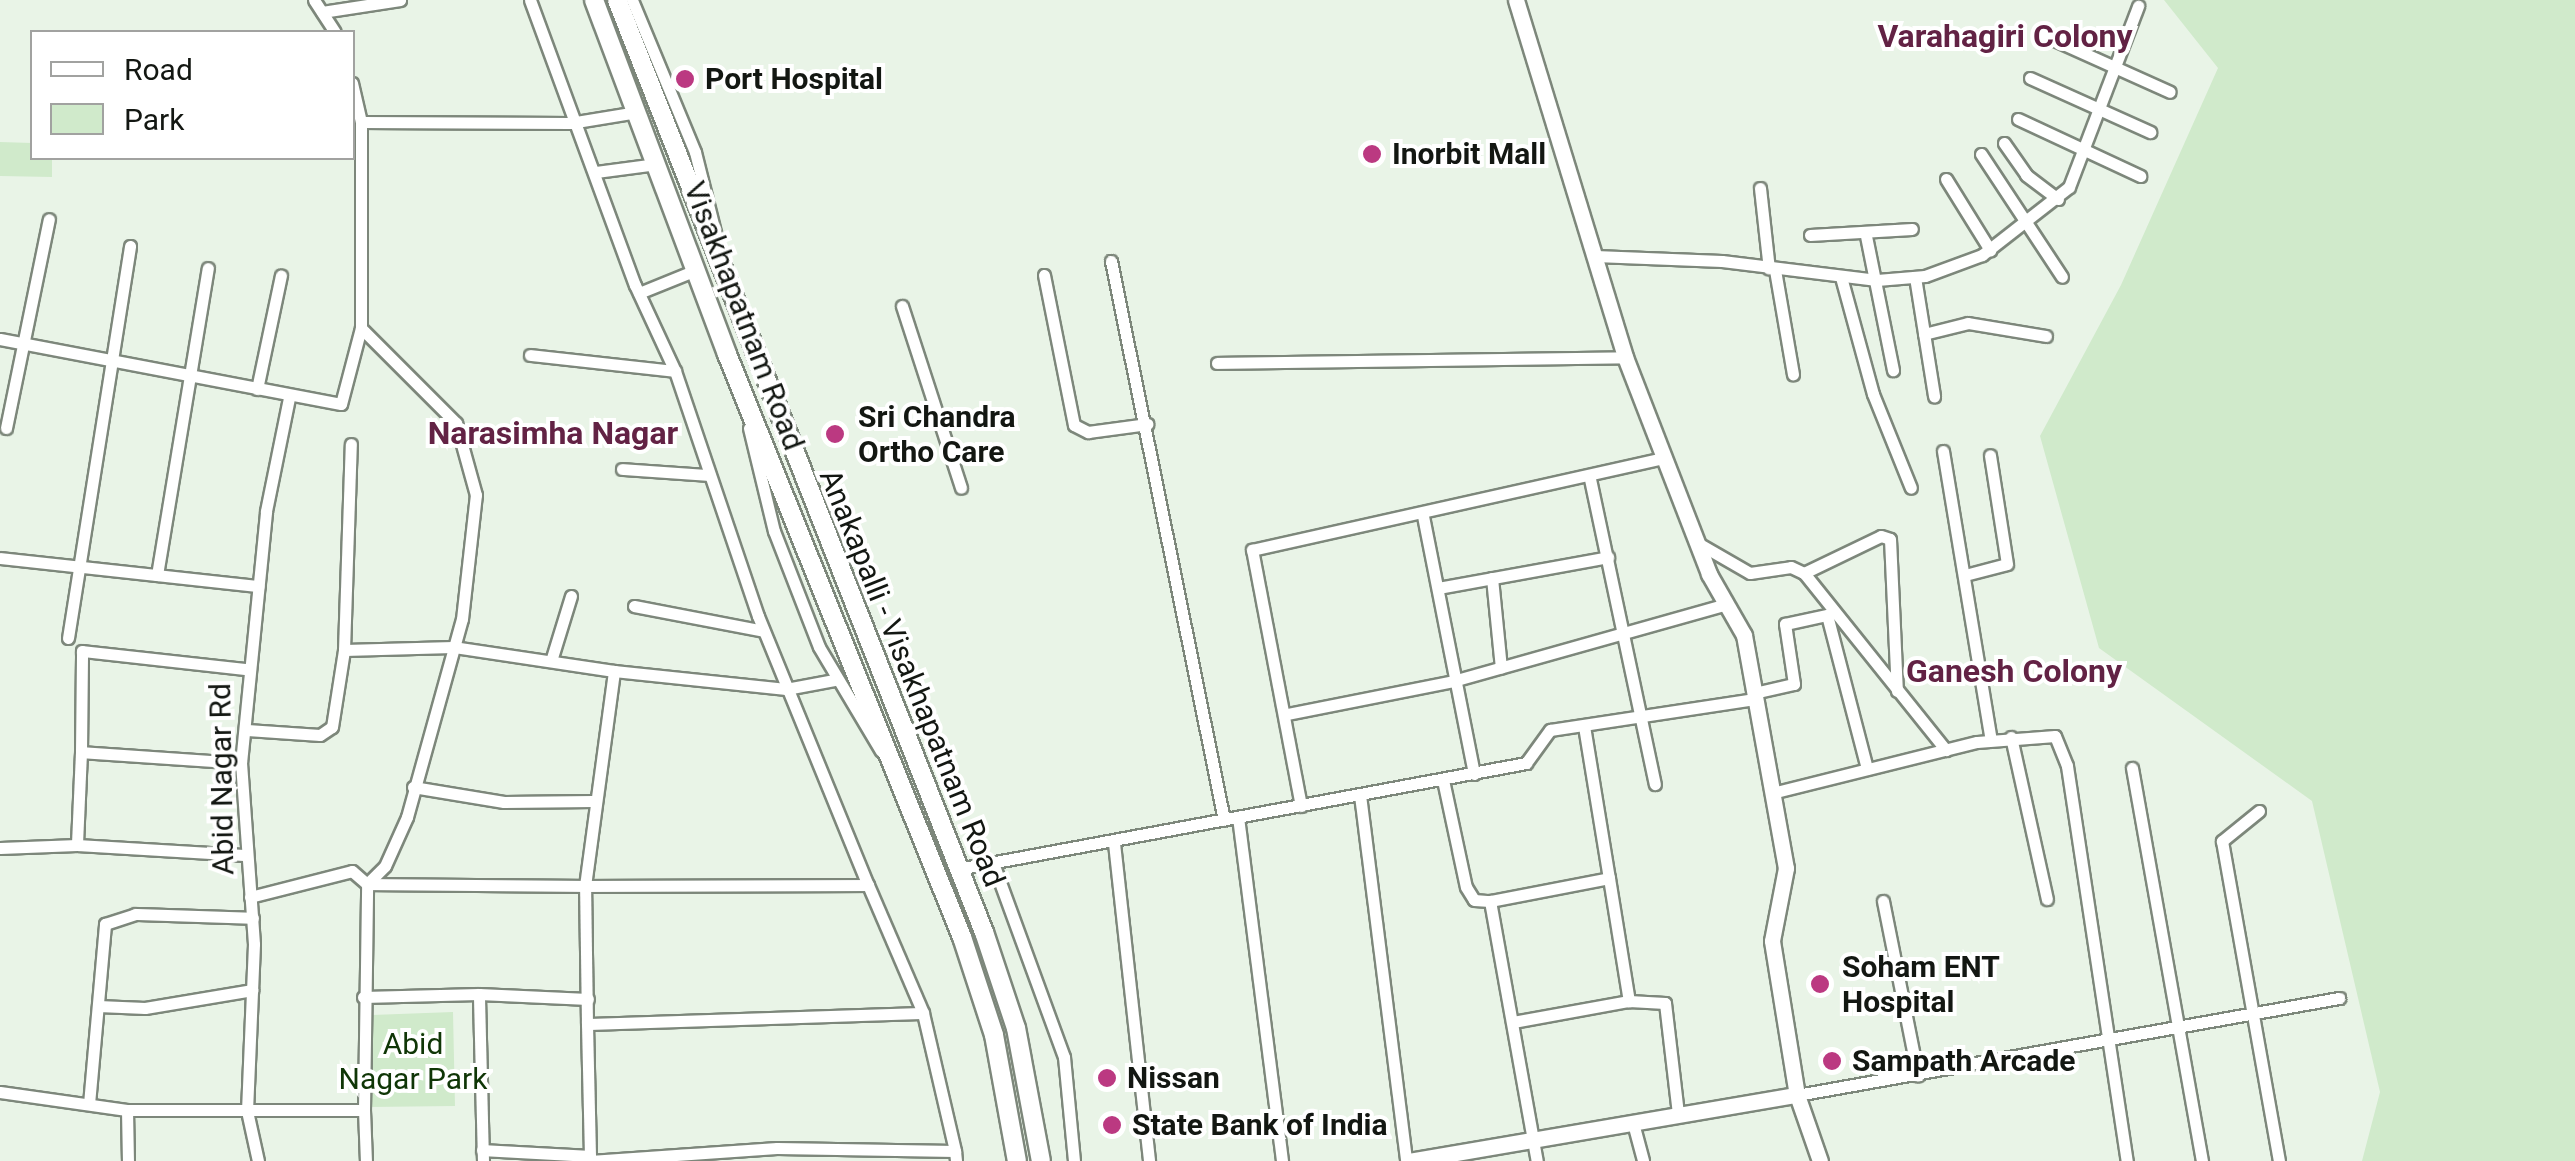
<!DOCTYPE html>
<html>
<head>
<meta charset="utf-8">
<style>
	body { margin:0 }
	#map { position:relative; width:2575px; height:1161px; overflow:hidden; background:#e9f4e7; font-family:Roboto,sans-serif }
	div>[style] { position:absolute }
	.green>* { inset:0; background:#d0eacb }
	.roads { filter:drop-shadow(2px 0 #7d877b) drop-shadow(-2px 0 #7d877b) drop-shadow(0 2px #7d877b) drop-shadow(0 -2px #7d877b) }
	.minor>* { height:11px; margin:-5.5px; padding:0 5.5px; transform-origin:5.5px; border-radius:5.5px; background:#fff }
	.secondary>* { height:15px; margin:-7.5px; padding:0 7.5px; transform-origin:7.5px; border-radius:7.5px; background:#fff }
	.primary>* { height:18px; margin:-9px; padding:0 9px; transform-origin:9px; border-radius:9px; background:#fff }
	.dots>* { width:28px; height:28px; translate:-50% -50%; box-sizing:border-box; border:5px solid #fff; border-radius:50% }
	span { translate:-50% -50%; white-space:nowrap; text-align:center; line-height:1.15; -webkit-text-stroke:8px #fff; paint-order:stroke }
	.poi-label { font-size:30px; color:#131712; font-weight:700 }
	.left { translate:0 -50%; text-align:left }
	.street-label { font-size:30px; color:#131712 }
	.park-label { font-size:30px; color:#0f3606 }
	.neighbourhood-label { font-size:32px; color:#622244; font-weight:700 }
	.legend { position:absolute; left:30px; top:30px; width:325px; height:130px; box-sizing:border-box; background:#fff; border:2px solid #a1a2a0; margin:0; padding:12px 18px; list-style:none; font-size:30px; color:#131712 }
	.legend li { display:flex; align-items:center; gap:20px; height:50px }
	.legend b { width:50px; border:2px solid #a1a2a0 }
</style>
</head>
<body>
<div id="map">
	<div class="green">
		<i style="clip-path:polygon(2164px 0,2575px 0,2575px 1161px,2362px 1161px,2380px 1092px,2312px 801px,2099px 648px,2040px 436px,2121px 285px,2218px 68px)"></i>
		<i style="clip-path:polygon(0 142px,32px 143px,32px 158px,52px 158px,52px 177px,0 176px)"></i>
		<i style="clip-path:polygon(453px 1012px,455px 1106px,370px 1107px,372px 1015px)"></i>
	</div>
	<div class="roads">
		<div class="minor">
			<i style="left:314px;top:0;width:38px;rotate:57deg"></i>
			<i style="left:530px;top:0;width:304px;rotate:69.8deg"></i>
			<i style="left:635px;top:285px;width:95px;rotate:65.1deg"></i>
			<i style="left:675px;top:371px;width:259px;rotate:71.3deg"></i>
			<i style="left:758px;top:616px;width:291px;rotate:67.8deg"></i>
			<i style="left:632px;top:0;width:165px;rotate:67.5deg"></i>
			<i style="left:695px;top:152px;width:87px;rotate:76deg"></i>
			<i style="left:322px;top:12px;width:79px;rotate:-8.7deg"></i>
			<i style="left:2041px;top:34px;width:141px;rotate:24.2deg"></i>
			<i style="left:2030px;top:78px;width:132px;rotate:24.2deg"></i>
			<i style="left:2018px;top:119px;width:135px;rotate:25deg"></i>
			<i style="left:361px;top:122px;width:209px;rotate:0.3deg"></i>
			<i style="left:570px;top:123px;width:68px;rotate:-9.3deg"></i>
			<i style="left:2004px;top:143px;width:39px;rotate:55deg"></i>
			<i style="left:2026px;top:175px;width:40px;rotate:37deg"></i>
			<i style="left:1981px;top:154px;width:147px;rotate:56.6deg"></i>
			<i style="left:596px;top:172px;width:61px;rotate:-7.6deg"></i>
			<i style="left:1946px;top:179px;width:84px;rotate:58.2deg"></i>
			<i style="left:1760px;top:188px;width:81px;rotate:83.7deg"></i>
			<i style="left:1810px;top:235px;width:102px;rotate:-3.4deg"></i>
			<i style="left:1866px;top:236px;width:137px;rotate:78.6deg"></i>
			<i style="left:1595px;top:256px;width:127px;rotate:2.3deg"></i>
			<i style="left:1722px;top:261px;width:156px;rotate:7deg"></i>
			<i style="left:1877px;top:280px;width:48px;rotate:-4.8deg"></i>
			<i style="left:1925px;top:276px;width:61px;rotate:-20.2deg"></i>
			<i style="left:1982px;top:255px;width:110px;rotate:-38deg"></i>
			<i style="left:2069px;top:187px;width:194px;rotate:-69.1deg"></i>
			<i style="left:1111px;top:261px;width:570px;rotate:78.57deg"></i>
			<i style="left:1775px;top:270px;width:106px;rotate:80.2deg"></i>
			<i style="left:1044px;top:275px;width:153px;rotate:78.7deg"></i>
			<i style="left:1074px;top:425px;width:16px;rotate:27deg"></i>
			<i style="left:1088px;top:432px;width:60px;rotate:-7.7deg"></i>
			<i style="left:1841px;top:277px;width:121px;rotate:74.7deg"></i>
			<i style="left:1873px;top:394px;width:101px;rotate:68deg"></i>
			<i style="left:1915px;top:277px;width:121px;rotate:80.9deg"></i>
			<i style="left:639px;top:293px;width:61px;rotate:-22deg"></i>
			<i style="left:902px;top:306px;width:191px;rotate:72deg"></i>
			<i style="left:1924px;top:334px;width:45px;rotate:-14deg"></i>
			<i style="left:1968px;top:323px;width:79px;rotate:9.5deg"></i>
			<i style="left:0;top:339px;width:347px;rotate:10.8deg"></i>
			<i style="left:341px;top:404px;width:79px;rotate:-75.3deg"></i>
			<i style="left:361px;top:328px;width:206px;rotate:-90deg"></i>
			<i style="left:361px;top:122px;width:40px;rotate:-103deg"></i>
			<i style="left:530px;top:355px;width:146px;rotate:6.3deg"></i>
			<i style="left:1217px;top:363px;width:408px;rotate:-0.8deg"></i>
			<i style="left:257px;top:389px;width:116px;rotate:-78.1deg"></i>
			<i style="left:6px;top:428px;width:213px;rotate:-78.4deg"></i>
			<i style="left:749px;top:428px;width:106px;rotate:76.4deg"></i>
			<i style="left:774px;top:531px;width:124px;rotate:68.8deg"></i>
			<i style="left:819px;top:647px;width:121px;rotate:59.2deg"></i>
			<i style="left:1943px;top:451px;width:293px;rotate:80.6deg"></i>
			<i style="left:622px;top:469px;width:86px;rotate:4deg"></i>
			<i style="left:1590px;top:479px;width:312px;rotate:78deg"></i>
			<i style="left:1423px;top:516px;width:263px;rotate:78.8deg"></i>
			<i style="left:1696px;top:542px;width:62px;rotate:29.9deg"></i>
			<i style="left:1750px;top:573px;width:41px;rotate:-8.3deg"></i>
			<i style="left:1791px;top:567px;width:14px;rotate:25deg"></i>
			<i style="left:1804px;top:573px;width:227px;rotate:51.3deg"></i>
			<i style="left:0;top:558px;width:260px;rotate:6.2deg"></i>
			<i style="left:1804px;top:573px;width:85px;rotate:-25.7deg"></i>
			<i style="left:1881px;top:536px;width:9px;rotate:18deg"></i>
			<i style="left:1890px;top:539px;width:152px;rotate:87.4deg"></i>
			<i style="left:157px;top:575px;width:311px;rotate:-80.6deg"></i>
			<i style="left:1965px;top:575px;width:43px;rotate:-14.7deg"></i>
			<i style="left:2007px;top:564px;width:110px;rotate:-98.9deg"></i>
			<i style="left:1492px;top:578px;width:90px;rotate:84.3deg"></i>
			<i style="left:1438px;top:588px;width:173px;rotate:-10.3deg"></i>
			<i style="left:634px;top:606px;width:132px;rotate:10.9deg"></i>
			<i style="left:68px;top:638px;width:397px;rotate:-81deg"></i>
			<i style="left:551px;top:661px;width:68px;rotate:-72.9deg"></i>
			<i style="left:614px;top:671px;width:173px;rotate:6deg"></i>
			<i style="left:786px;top:689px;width:49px;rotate:-10.6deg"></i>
			<i style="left:1754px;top:693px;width:41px;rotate:-12.7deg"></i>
			<i style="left:1794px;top:684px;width:61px;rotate:-98.5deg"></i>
			<i style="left:1785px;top:624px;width:43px;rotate:-12.1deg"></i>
			<i style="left:1827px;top:615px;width:159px;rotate:75.4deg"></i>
			<i style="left:1287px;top:714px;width:169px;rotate:-11.2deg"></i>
			<i style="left:1453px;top:681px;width:285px;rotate:-15.7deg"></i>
			<i style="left:1584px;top:726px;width:154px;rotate:80.7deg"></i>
			<i style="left:247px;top:730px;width:73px;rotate:3.9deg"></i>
			<i style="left:320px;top:735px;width:14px;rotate:-34deg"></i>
			<i style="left:332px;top:727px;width:78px;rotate:-81.1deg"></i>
			<i style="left:344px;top:650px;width:206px;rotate:-88.1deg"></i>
			<i style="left:2011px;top:737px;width:166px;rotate:77.5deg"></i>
			<i style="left:81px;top:752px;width:101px;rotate:-89.4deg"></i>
			<i style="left:82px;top:651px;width:165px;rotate:6.3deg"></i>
			<i style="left:241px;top:763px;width:160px;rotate:-176.1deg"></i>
			<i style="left:81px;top:752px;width:93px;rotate:92.5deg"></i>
			<i style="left:77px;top:845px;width:167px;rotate:3.4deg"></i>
			<i style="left:2132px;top:768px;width:399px;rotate:79.9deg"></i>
			<i style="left:1443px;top:780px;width:109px;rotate:77.9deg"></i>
			<i style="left:1466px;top:887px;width:15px;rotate:58deg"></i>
			<i style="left:1474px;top:900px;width:16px;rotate:4deg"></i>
			<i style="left:1490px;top:901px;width:264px;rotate:79.8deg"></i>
			<i style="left:413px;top:787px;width:92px;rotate:9.4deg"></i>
			<i style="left:504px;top:802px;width:89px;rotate:-0.6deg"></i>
			<i style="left:1776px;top:792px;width:207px;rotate:-14deg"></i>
			<i style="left:1977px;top:742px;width:78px;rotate:-4.4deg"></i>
			<i style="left:2055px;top:736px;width:32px;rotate:68deg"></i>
			<i style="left:2067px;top:766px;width:400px;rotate:81.4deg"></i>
			<i style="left:1360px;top:795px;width:369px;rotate:82.8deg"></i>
			<i style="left:1301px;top:806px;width:261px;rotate:-100.8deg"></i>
			<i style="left:1252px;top:550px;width:420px;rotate:-12.6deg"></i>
			<i style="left:2259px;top:811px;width:48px;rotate:141deg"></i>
			<i style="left:2222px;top:841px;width:325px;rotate:79.9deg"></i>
			<i style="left:1238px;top:817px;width:347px;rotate:82.7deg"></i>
			<i style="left:1114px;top:843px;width:320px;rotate:83.7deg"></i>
			<i style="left:0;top:848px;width:77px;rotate:-2.2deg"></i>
			<i style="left:993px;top:863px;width:207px;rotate:69.9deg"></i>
			<i style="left:1064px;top:1057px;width:104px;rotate:84.5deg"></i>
			<i style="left:958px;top:869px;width:578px;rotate:-10.57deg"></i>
			<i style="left:1526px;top:763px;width:41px;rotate:-54deg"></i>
			<i style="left:1550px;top:730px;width:207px;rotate:-8.6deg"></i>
			<i style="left:250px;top:897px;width:105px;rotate:-14.3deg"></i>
			<i style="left:352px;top:871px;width:20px;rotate:41deg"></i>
			<i style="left:367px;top:884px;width:25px;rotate:-45deg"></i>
			<i style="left:385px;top:866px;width:54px;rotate:-65.8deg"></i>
			<i style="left:407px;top:817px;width:205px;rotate:-74.5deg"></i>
			<i style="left:462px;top:619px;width:125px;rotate:-83.6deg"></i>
			<i style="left:476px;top:495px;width:75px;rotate:-105.5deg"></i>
			<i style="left:456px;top:423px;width:134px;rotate:-135deg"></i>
			<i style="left:1490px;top:901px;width:121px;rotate:-10.9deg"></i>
			<i style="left:1609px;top:878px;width:125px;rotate:80.8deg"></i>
			<i style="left:1883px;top:901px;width:178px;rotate:78.7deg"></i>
			<i style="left:363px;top:997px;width:116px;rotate:-1.5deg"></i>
			<i style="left:98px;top:1006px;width:47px;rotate:2.4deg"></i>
			<i style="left:145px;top:1008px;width:109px;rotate:-9.5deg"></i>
			<i style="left:1513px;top:1022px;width:118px;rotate:-10.3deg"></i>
			<i style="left:1629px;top:1001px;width:36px;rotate:3deg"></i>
			<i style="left:1665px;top:1003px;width:112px;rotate:83.3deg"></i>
			<i style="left:587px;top:1024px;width:138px;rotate:-90.8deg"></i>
			<i style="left:585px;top:886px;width:283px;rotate:-0.2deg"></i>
			<i style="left:868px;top:885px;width:139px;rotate:66.7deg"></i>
			<i style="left:0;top:1092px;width:128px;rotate:8.1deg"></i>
			<i style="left:127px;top:1110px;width:51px;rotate:88.9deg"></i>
			<i style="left:1797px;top:1095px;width:551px;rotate:-10.15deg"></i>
			<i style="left:89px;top:1104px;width:181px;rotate:-84.9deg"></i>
			<i style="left:105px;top:924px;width:32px;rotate:-18deg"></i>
			<i style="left:135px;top:914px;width:118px;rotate:1.9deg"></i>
			<i style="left:127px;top:1110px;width:237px"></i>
			<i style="left:364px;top:1110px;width:226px;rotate:-89.2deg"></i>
			<i style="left:367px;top:884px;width:218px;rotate:0.5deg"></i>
			<i style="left:585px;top:886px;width:217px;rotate:-82.3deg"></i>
			<i style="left:614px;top:671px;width:163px;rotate:-171.5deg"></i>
			<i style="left:453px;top:647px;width:109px;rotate:178.4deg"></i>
			<i style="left:364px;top:1110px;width:51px;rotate:87.8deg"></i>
			<i style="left:1633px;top:1123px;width:39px;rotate:75deg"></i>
			<i style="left:482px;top:1150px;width:108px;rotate:3.2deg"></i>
			<i style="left:590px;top:1156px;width:132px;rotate:-91.3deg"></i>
			<i style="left:587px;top:1024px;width:336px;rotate:-1.9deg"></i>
			<i style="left:923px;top:1013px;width:142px;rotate:76.9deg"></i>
			<i style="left:258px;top:1161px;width:51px;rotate:-102.4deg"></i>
			<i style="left:247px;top:1111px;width:167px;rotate:-87.6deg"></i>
			<i style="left:254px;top:944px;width:181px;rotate:-94.1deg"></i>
			<i style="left:241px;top:763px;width:253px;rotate:-84.3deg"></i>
			<i style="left:266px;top:511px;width:115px;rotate:-78.5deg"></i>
			<i style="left:483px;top:1161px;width:167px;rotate:-91.4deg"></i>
			<i style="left:479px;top:994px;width:109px;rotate:2.6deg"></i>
			<i style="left:590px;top:1161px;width:187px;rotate:-4deg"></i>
			<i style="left:777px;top:1148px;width:178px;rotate:1deg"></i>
			<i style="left:955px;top:1151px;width:10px;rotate:84deg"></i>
		</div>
		<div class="secondary">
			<i style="left:1516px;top:0;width:373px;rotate:73deg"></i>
			<i style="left:1625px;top:357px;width:233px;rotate:68.8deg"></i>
			<i style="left:1709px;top:574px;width:70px;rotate:60.2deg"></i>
			<i style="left:1744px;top:635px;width:237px;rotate:79.8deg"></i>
			<i style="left:1786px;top:868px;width:74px;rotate:100.9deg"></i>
			<i style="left:1772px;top:941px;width:156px;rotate:80.8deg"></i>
			<i style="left:1797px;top:1095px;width:70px;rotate:70.8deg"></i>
			<i style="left:1409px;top:1161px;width:394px;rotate:-9.7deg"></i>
		</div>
		<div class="primary">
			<i style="left:594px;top:0;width:378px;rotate:69.4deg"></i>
			<i style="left:727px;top:354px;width:629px;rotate:68.05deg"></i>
			<i style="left:962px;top:937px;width:103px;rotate:71.9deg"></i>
			<i style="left:994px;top:1035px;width:128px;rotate:79.7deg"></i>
			<i style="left:617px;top:0;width:1002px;rotate:68.51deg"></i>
			<i style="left:984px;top:932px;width:101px;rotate:71.6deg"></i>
			<i style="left:1016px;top:1028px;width:135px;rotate:79.4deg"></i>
		</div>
	</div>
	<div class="dots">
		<i style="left:685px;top:79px;background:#bb3981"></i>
		<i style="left:1372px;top:154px;background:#bb3981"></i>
		<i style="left:835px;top:434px;background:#bb3981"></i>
		<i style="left:1820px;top:984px;background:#bb3981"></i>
		<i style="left:1832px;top:1061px;background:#bb3981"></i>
		<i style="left:1107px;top:1078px;background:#bb3981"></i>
		<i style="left:1112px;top:1125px;background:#bb3981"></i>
	</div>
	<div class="poi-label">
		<span class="left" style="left:705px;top:79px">Port Hospital</span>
		<span class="left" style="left:1392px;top:154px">Inorbit Mall</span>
		<span class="left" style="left:858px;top:434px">Sri Chandra<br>Ortho Care</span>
		<span class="left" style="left:1842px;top:984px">Soham ENT<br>Hospital</span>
		<span class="left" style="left:1852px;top:1061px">Sampath Arcade</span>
		<span class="left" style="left:1127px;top:1078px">Nissan</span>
		<span class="left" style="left:1132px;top:1125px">State Bank of India</span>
	</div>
	<div class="street-label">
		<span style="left:744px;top:316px;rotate:69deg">Visakhapatnam Road</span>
		<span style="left:912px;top:678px;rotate:68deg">Anakapalli - Visakhapatnam Road</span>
		<span style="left:222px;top:779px;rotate:-91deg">Abid Nagar Rd</span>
	</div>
	<div class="park-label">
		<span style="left:413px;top:1061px">Abid<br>Nagar Park</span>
	</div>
	<div class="neighbourhood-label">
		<span style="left:2005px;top:36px">Varahagiri Colony</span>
		<span style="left:553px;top:433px">Narasimha Nagar</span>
		<span style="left:2014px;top:671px">Ganesh Colony</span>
	</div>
	<ul class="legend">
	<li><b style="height:12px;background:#fff"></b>Road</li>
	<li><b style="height:28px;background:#d0eacb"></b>Park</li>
	</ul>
</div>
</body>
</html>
